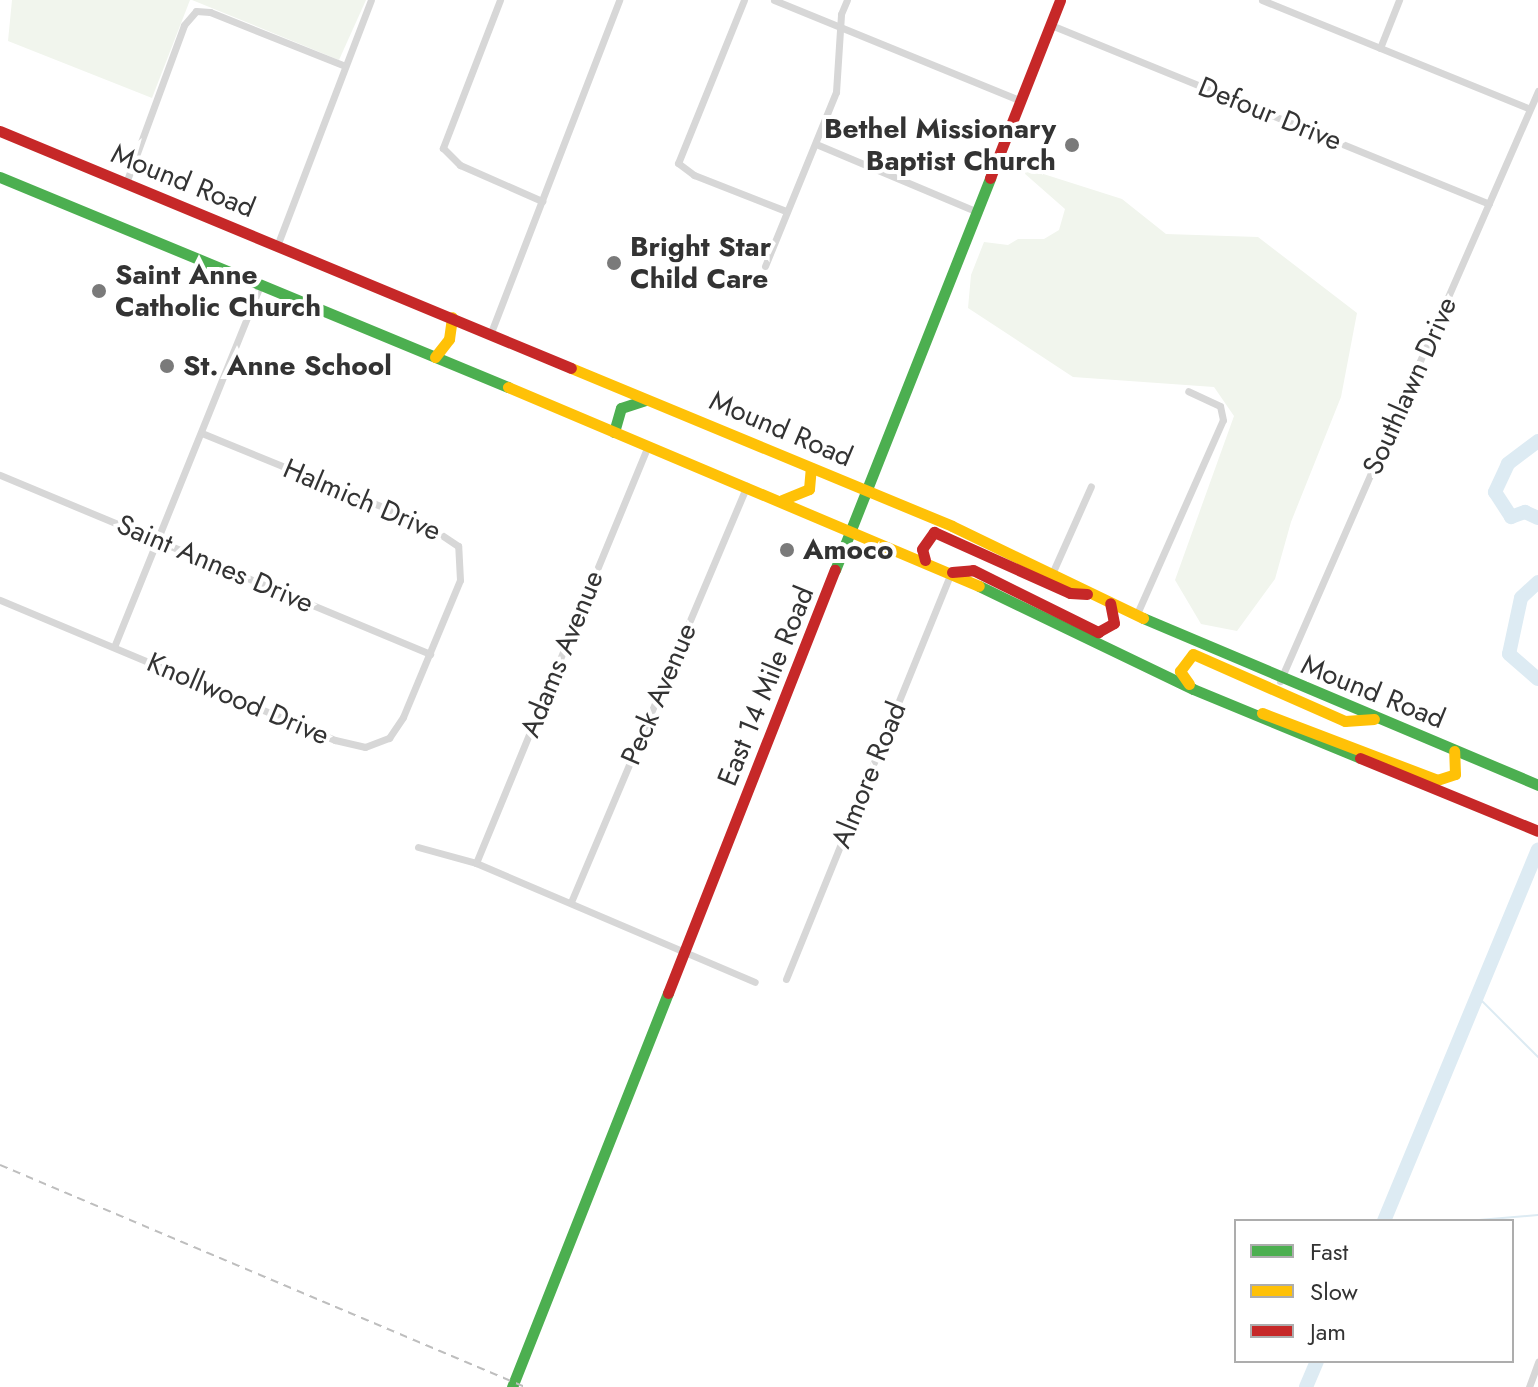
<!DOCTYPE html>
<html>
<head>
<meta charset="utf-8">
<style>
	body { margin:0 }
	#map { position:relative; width:1538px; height:1387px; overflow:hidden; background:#fff; font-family:Jost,sans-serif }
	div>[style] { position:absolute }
	.green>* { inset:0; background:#f1f5ed }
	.stream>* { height:2px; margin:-1px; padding:0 1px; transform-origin:1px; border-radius:1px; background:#ddebf3 }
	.river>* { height:14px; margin:-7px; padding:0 7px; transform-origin:7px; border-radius:7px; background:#ddebf3 }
	.street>* { height:7px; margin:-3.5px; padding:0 3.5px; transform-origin:3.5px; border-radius:3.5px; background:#d7d7d7 }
	.fast>* { height:11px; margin:-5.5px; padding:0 5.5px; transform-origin:5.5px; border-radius:5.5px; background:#4caf50 }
	.slow>* { height:11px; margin:-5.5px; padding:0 5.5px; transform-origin:5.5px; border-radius:5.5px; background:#ffc107 }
	.jam>* { height:11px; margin:-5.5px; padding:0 5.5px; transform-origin:5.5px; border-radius:5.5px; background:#c62828 }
	.rail>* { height:2px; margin-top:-1px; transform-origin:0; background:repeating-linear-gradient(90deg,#bebebe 0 8px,transparent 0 14px) }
	.dots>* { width:22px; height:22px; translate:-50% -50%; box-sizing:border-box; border:4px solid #fff; border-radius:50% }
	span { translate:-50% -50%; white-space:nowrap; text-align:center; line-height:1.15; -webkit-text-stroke:8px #fff; paint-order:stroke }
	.street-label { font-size:28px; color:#333 }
	.poi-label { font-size:28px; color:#333; font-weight:700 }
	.right { translate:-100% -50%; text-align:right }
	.left { translate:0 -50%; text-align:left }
	.legend { position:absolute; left:1234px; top:1219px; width:280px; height:144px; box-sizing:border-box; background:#fff; border:2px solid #adadad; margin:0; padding:10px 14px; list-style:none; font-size:24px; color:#333 }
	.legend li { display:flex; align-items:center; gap:16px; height:40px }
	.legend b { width:40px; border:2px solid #adadad }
</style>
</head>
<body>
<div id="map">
	<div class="green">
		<i style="clip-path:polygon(12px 0,190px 0,152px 98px,8px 41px)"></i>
		<i style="clip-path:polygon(192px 0,366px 0,339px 60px)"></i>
		<i style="clip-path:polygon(1034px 171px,1122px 199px,1166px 234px,1258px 237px,1357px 313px,1341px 397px,1291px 522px,1275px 579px,1237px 631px,1201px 624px,1175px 580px,1234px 416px,1214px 387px,1073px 377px,968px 308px,971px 275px,984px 242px,1008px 245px,1018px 239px,1044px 239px,1059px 230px,1065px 209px,1024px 173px)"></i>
	</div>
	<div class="stream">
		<i style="left:1478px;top:997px;width:85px;rotate:45deg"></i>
		<i style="left:1467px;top:1221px;width:71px;rotate:-4.8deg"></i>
	</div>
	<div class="river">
		<i style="left:1538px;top:441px;width:38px;rotate:143deg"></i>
		<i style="left:1508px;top:464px;width:31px;rotate:115deg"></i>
		<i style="left:1495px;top:492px;width:30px;rotate:57deg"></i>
		<i style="left:1511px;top:517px;width:15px;rotate:-20deg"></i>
		<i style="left:1525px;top:512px;width:14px;rotate:25deg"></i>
		<i style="left:1538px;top:582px;width:23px;rotate:137deg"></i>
		<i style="left:1521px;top:598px;width:57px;rotate:102.1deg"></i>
		<i style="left:1509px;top:654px;width:38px;rotate:41deg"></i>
		<i style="left:1384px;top:1221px;width:402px;rotate:-67.5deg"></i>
		<i style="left:1306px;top:1387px;width:28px;rotate:-67deg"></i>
	</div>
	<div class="street">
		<i style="left:500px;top:0;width:159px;rotate:111.1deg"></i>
		<i style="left:443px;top:148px;width:24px;rotate:45deg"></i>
		<i style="left:460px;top:165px;width:90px;rotate:23.7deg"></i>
		<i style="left:744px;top:0;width:176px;rotate:112deg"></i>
		<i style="left:678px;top:163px;width:20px;rotate:37deg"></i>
		<i style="left:694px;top:175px;width:99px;rotate:21.4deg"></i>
		<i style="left:774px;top:0;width:267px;rotate:22.2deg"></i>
		<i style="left:1262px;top:0;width:289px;rotate:22.1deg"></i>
		<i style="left:1051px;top:25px;width:473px;rotate:22.2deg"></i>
		<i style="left:1380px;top:48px;width:52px;rotate:-68.4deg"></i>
		<i style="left:816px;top:144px;width:176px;rotate:22.8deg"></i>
		<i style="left:126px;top:183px;width:168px;rotate:-69.8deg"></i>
		<i style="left:184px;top:25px;width:18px;rotate:-49deg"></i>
		<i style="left:196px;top:11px;width:14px;rotate:4deg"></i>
		<i style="left:210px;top:12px;width:145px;rotate:21.8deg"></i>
		<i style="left:277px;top:246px;width:263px;rotate:-69.1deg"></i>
		<i style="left:765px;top:266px;width:188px;rotate:-67.8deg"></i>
		<i style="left:836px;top:92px;width:78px;rotate:-86.3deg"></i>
		<i style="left:841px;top:14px;width:15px;rotate:-67deg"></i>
		<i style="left:490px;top:335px;width:359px;rotate:-68.9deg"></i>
		<i style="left:0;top:475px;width:466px;rotate:22.6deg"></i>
		<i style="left:1051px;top:576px;width:98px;rotate:-66deg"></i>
		<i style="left:0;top:600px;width:363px;rotate:22.7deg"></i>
		<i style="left:335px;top:740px;width:31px;rotate:13deg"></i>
		<i style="left:365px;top:747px;width:26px;rotate:-21deg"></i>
		<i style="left:389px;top:738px;width:25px;rotate:-56deg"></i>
		<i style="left:403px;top:717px;width:148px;rotate:-67.4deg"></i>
		<i style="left:460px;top:580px;width:34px;rotate:-93deg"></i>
		<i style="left:458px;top:546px;width:37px;rotate:-146deg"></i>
		<i style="left:427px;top:525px;width:244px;rotate:-157.8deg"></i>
		<i style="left:1136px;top:616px;width:214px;rotate:-66.1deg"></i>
		<i style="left:1223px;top:420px;width:14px;rotate:-102deg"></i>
		<i style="left:1220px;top:406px;width:35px;rotate:-155deg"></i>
		<i style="left:114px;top:647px;width:390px;rotate:-68deg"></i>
		<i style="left:1280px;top:681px;width:644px;rotate:-66.38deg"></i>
		<i style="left:418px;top:847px;width:60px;rotate:15.4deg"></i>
		<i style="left:476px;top:863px;width:303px;rotate:23.1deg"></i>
		<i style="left:476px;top:863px;width:451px;rotate:-67.6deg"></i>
		<i style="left:571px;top:902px;width:452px;rotate:-67.1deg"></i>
		<i style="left:786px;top:979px;width:439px;rotate:-67.9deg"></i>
		<i style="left:1529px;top:1387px;width:27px;rotate:-70deg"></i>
	</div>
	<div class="fast">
		<i style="left:0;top:177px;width:550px;rotate:22.46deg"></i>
		<i style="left:614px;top:432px;width:25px;rotate:-74deg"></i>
		<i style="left:621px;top:408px;width:25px;rotate:-18deg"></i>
		<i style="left:835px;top:570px;width:422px;rotate:-68.4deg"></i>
		<i style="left:979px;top:586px;width:237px;rotate:25.7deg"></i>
		<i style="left:1193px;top:689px;width:181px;rotate:22.4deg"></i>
		<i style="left:1143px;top:618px;width:429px;rotate:22.9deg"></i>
		<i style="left:512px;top:1387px;width:424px;rotate:-68.4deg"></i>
	</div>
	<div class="slow">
		<i style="left:435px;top:357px;width:23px;rotate:-52deg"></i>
		<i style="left:449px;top:339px;width:22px;rotate:-82deg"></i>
		<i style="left:571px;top:368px;width:412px;rotate:22.5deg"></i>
		<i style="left:952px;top:526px;width:212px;rotate:25.7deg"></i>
		<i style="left:508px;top:387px;width:511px;rotate:22.9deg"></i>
		<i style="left:782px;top:500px;width:29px;rotate:-22deg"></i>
		<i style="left:809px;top:489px;width:21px;rotate:-85deg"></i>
		<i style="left:1189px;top:684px;width:16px;rotate:-125deg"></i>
		<i style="left:1180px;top:671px;width:21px;rotate:-53deg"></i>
		<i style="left:1193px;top:654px;width:166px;rotate:23.8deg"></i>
		<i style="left:1345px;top:721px;width:29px;rotate:-4deg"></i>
		<i style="left:1262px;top:713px;width:187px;rotate:20.9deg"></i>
		<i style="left:1437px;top:780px;width:19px;rotate:-18deg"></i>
		<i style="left:1455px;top:774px;width:23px;rotate:-92deg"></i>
	</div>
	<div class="jam">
		<i style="left:0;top:131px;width:618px;rotate:22.54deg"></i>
		<i style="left:990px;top:178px;width:191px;rotate:-68.5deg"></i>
		<i style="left:925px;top:560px;width:11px;rotate:-105deg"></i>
		<i style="left:922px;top:549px;width:21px;rotate:-55deg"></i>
		<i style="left:934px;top:532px;width:149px;rotate:24.2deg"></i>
		<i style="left:1070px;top:593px;width:17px;rotate:3deg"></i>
		<i style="left:952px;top:572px;width:21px;rotate:-5deg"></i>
		<i style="left:973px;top:570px;width:140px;rotate:26.4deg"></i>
		<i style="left:1098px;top:632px;width:18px;rotate:-29deg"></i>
		<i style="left:1114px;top:623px;width:20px;rotate:-101deg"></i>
		<i style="left:1360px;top:758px;width:192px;rotate:22.3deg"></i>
		<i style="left:668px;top:993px;width:455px;rotate:-68.5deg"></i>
	</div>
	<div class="rail">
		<i style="left:0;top:1165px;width:570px;rotate:22.92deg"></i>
	</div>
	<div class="dots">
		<i style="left:1072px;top:145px;background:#7a7a7a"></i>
		<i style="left:614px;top:263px;background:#7a7a7a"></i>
		<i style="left:99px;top:291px;background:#7a7a7a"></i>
		<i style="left:167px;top:366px;background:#7a7a7a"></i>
		<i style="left:787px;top:550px;background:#7a7a7a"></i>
	</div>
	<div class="street-label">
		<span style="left:1270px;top:114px;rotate:22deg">Defour Drive</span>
		<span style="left:183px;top:181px;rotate:22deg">Mound Road</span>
		<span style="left:1410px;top:386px;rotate:-66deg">Southlawn Drive</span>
		<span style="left:781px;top:429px;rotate:23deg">Mound Road</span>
		<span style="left:362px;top:500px;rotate:23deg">Halmich Drive</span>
		<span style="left:215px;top:564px;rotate:23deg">Saint Annes Drive</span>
		<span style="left:562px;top:654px;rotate:-68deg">Adams Avenue</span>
		<span style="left:766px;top:686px;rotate:-68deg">East 14 Mile Road</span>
		<span style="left:1373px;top:692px;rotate:22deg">Mound Road</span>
		<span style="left:659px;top:694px;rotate:-67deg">Peck Avenue</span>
		<span style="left:238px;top:699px;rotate:23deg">Knollwood Drive</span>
		<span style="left:869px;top:775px;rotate:-68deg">Almore Road</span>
	</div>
	<div class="poi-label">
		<span class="right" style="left:1056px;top:145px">Bethel Missionary<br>Baptist Church</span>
		<span class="left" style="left:630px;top:263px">Bright Star<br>Child Care</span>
		<span class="left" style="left:115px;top:291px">Saint Anne<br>Catholic Church</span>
		<span class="left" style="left:183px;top:366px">St. Anne School</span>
		<span class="left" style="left:803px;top:550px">Amoco</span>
	</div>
	<ul class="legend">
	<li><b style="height:10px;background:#4caf50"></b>Fast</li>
	<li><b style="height:10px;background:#ffc107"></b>Slow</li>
	<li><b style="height:10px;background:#c62828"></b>Jam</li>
	</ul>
</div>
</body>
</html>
